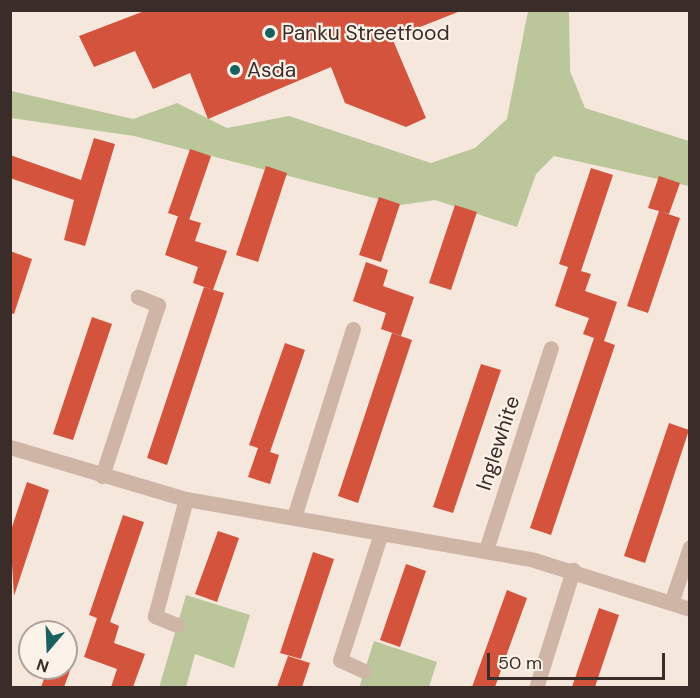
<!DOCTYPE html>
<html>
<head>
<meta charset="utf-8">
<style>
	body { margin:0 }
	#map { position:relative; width:700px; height:698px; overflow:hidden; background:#f5e7dc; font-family:"DM Sans",sans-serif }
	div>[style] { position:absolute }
	.green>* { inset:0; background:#bbc69a }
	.building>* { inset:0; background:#d3533c }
	.minor>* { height:15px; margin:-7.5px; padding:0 7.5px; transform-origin:7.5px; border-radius:7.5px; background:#cfb5a6 }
	.dots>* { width:16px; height:16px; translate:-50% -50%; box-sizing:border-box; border:3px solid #fcf2e9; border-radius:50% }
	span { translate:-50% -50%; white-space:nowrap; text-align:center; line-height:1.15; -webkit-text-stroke:4.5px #fcf2e9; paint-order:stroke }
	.poi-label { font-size:21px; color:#3a2c28 }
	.left { translate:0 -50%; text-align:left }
	.street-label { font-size:21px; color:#3a2c28 }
	.frame { position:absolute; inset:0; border:12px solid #3a2c28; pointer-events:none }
	.north { position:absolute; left:18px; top:620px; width:60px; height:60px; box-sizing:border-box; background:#fcf2e9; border:2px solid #aea39c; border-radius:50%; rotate:199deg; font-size:16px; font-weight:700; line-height:24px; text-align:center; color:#3a2c28 }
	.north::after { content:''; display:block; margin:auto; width:21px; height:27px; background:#18615f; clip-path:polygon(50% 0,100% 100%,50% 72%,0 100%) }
	.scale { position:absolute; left:487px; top:653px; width:178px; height:27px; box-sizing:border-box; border:3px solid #3a2c28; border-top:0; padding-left:8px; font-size:18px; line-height:21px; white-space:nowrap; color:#3a2c28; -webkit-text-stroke:4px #fcf2e9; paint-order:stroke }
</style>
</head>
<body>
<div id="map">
	<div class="green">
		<i style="clip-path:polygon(528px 11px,569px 11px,570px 71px,585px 108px,689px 141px,689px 186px,554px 156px,536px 174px,517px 227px,435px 200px,401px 205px,134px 136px,11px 118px,11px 91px,133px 119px,177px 103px,227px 128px,289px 116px,431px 163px,475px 148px,507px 119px)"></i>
		<i style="clip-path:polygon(186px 595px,250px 615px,234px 668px,195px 654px,186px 687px,159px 688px)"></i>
		<i style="clip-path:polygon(374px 641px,437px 662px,429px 687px,359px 688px)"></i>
	</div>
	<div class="building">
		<i style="clip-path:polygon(147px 10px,458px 10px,458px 12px,392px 38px,426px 118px,406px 127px,345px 103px,331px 67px,208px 119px,190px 73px,153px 89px,135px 51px,94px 67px,79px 36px)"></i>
		<i style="clip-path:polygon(94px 138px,115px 144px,85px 246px,64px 240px,74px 200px,10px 178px,10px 155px,81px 180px)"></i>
		<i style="clip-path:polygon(190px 149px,211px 156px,189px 220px,168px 213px)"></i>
		<i style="clip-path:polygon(266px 166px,287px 173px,258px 262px,236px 255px)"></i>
		<i style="clip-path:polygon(591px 168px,613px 175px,581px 271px,591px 274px,585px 291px,617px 302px,604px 341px,615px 345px,551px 535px,530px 528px,594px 338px,583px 334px,589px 318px,555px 306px,568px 267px,559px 264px)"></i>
		<i style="clip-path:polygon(659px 176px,680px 183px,669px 214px,659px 211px,680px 218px,648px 313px,627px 306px,659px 211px,648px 208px)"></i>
		<i style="clip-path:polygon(379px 197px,400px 204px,381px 262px,359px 255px)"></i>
		<i style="clip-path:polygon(455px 205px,477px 212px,451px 290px,429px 283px)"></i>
		<i style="clip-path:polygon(178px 216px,201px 223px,195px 241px,227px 251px,213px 290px,193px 283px,198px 267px,165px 255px)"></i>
		<i style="clip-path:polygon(10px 251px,32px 259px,14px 314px,10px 313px)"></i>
		<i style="clip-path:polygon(366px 262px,388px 270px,383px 286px,414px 297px,401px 336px,381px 329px,386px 313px,353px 301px)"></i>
		<i style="clip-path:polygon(204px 287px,224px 293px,167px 465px,147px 458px)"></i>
		<i style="clip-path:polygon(92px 317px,112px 324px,73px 440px,53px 434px)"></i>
		<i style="clip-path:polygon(392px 333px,412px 340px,358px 503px,338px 496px)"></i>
		<i style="clip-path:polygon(285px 343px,305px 350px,270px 452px,279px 455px,270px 484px,248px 477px,258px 448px,249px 445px)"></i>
		<i style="clip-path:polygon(481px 364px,501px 370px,453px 513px,433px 507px)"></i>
		<i style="clip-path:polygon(669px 423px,689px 430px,645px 563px,624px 556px)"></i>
		<i style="clip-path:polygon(27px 482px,49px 490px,14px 596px,10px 533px)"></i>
		<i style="clip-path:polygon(123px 515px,144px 522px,110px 622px,119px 626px,114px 643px,145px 654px,133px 687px,111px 687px,117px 669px,84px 657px,97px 618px,89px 615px)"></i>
		<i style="clip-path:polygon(218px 531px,239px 538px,217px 602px,195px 594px)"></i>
		<i style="clip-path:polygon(313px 552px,334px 559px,301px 659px,280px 653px)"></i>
		<i style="clip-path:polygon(406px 564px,426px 571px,400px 647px,380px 640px)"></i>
		<i style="clip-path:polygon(507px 590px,527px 598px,500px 673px,495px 687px,472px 687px)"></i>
		<i style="clip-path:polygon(599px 608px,619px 615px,595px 687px,572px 687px)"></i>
		<i style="clip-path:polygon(288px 656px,310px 663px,302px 687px,277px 687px)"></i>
		<i style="clip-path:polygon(48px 668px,71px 668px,64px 687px,41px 687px)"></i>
	</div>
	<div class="minor">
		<i style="left:10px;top:447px;width:184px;rotate:16.5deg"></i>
		<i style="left:186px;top:499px;width:353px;rotate:9.9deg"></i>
		<i style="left:534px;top:560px;width:164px;rotate:17.4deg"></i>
		<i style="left:102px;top:476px;width:180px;rotate:-71.9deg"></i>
		<i style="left:158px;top:305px;width:22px;rotate:-158deg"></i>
		<i style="left:294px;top:517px;width:197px;rotate:-72.6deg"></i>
		<i style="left:486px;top:550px;width:212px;rotate:-72.2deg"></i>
		<i style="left:671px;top:603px;width:59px;rotate:-71.3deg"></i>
		<i style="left:177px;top:625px;width:24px;rotate:-158deg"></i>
		<i style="left:155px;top:616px;width:121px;rotate:-75.2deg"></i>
		<i style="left:364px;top:671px;width:26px;rotate:-155deg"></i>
		<i style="left:340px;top:660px;width:133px;rotate:-72.1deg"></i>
		<i style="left:536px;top:688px;width:124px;rotate:-72.6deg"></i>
	</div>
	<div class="dots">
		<i style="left:270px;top:33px;background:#18615f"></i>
		<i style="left:235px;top:70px;background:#18615f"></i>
	</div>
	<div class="poi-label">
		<span class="left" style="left:282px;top:33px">Panku Streetfood</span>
		<span class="left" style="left:247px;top:70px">Asda</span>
	</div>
	<div class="street-label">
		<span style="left:498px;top:443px;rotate:-72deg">Inglewhite</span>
	</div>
	<div class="frame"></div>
	<div class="north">N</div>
	<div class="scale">50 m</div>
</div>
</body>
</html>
